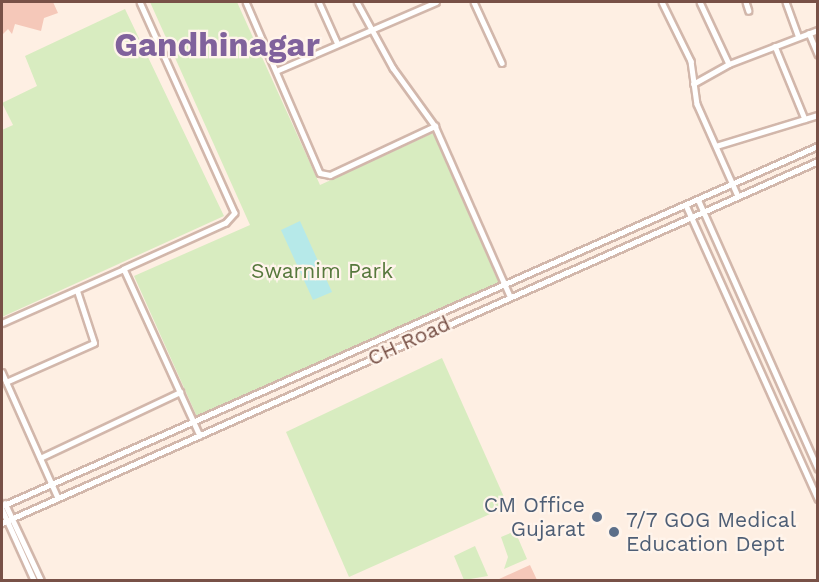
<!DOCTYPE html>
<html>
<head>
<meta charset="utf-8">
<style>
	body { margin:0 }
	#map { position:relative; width:819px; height:582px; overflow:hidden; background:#feefe3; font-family:"Work Sans",sans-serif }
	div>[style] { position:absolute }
	.green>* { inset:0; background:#d8ecc0 }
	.water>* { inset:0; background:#b6e9e9 }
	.building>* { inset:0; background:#f5c8b9 }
	.roads { filter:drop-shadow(2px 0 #d2b7ab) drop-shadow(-2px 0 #d2b7ab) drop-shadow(0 2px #d2b7ab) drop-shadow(0 -2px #d2b7ab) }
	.minor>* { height:4.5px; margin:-2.25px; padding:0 2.25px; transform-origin:2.25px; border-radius:2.25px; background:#fff }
	.dots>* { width:16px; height:16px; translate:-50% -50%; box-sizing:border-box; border:3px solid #fff4eb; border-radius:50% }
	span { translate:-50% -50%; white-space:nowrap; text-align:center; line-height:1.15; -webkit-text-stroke:4.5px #fff4eb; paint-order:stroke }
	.park-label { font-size:21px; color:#56783c }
	.street-label { font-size:21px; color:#785147 }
	.service-label { font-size:21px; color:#4e5e75 }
	.right { translate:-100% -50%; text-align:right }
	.left { translate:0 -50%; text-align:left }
	.town-label { font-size:33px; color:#80629c; font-weight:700 }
	.frame { position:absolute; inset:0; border:3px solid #785147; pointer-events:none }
</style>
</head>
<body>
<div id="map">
	<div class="green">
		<i style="clip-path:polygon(150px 2px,237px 2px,320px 185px,433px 133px,499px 283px,198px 419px,134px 276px,250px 225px)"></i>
		<i style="clip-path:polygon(125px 9px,224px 216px,2px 317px,2px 130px,13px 125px,2px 103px,37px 86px,25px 56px)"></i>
		<i style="clip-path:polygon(442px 358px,508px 506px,349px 577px,286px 432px)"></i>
		<i style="clip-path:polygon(515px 531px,527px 559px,504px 569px,508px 557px,501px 537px)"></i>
		<i style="clip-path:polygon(475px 546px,488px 576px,464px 580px,454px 556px)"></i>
	</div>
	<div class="water">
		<i style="clip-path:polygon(300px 221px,332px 292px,313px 300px,281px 230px)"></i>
	</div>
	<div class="building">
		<i style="clip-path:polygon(2px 2px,53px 2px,58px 13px,44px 18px,41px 31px,15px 24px,12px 34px,8px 29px,2px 35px)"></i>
		<i style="clip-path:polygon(530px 565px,537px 580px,497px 580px)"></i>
	</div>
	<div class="roads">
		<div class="minor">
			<i style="left:140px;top:2px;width:231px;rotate:65.8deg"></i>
			<i style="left:235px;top:213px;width:13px;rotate:132deg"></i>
			<i style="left:226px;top:223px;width:112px;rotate:155.7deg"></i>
			<i style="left:124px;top:269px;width:183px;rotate:65.5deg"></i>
			<i style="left:246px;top:2px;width:186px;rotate:66.6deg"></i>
			<i style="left:320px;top:173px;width:10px;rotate:11deg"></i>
			<i style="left:330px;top:175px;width:116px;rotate:-25deg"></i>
			<i style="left:435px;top:126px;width:186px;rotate:66.2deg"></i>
			<i style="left:319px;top:2px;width:44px;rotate:65.8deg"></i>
			<i style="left:357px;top:2px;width:75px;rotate:61.4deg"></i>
			<i style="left:393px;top:68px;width:72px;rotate:54.1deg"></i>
			<i style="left:474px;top:2px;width:67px;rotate:65.3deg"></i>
			<i style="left:662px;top:2px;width:66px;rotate:63.8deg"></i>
			<i style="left:691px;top:61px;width:43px;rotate:82.1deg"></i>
			<i style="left:697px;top:104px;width:101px;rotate:66deg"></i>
			<i style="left:700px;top:2px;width:68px;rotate:64.9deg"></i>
			<i style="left:746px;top:2px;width:9px;rotate:72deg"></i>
			<i style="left:786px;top:2px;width:37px;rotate:70deg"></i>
			<i style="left:809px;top:33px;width:23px;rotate:67deg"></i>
			<i style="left:775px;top:46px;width:79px;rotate:67.7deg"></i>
			<i style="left:276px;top:71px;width:174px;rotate:-23.3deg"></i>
			<i style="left:693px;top:84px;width:41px;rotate:-29.1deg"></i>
			<i style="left:729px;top:64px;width:95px;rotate:-20.9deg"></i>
			<i style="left:716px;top:146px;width:107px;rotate:-16.9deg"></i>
			<i style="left:698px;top:199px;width:295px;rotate:66deg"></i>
			<i style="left:686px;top:205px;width:322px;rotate:65.8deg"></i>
			<i style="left:2px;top:323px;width:133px;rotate:-23.9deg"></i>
			<i style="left:2px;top:372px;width:138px;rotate:66deg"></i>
			<i style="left:6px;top:382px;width:96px;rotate:-23.9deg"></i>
			<i style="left:94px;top:343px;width:55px;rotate:-108.1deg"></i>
			<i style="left:40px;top:458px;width:155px;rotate:-25.2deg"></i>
			<i style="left:5px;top:503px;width:85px;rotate:64.9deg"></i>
			<i style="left:2px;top:506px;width:892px;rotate:-23.81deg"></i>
			<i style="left:2px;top:509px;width:78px;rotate:65.7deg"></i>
			<i style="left:2px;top:523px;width:893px;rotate:-23.92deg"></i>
		</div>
	</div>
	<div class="dots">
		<i style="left:597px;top:517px;background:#5c6f8a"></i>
		<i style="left:614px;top:532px;background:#5c6f8a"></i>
	</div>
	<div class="park-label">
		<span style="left:322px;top:271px">Swarnim Park</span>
	</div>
	<div class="street-label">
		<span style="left:409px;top:341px;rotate:-25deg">CH Road</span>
	</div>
	<div class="service-label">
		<span class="right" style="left:585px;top:517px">CM Office<br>Gujarat</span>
		<span class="left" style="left:626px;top:532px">7/7 GOG Medical<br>Education Dept</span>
	</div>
	<div class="town-label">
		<span style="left:217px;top:45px">Gandhinagar</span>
	</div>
	<div class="frame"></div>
</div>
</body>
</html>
